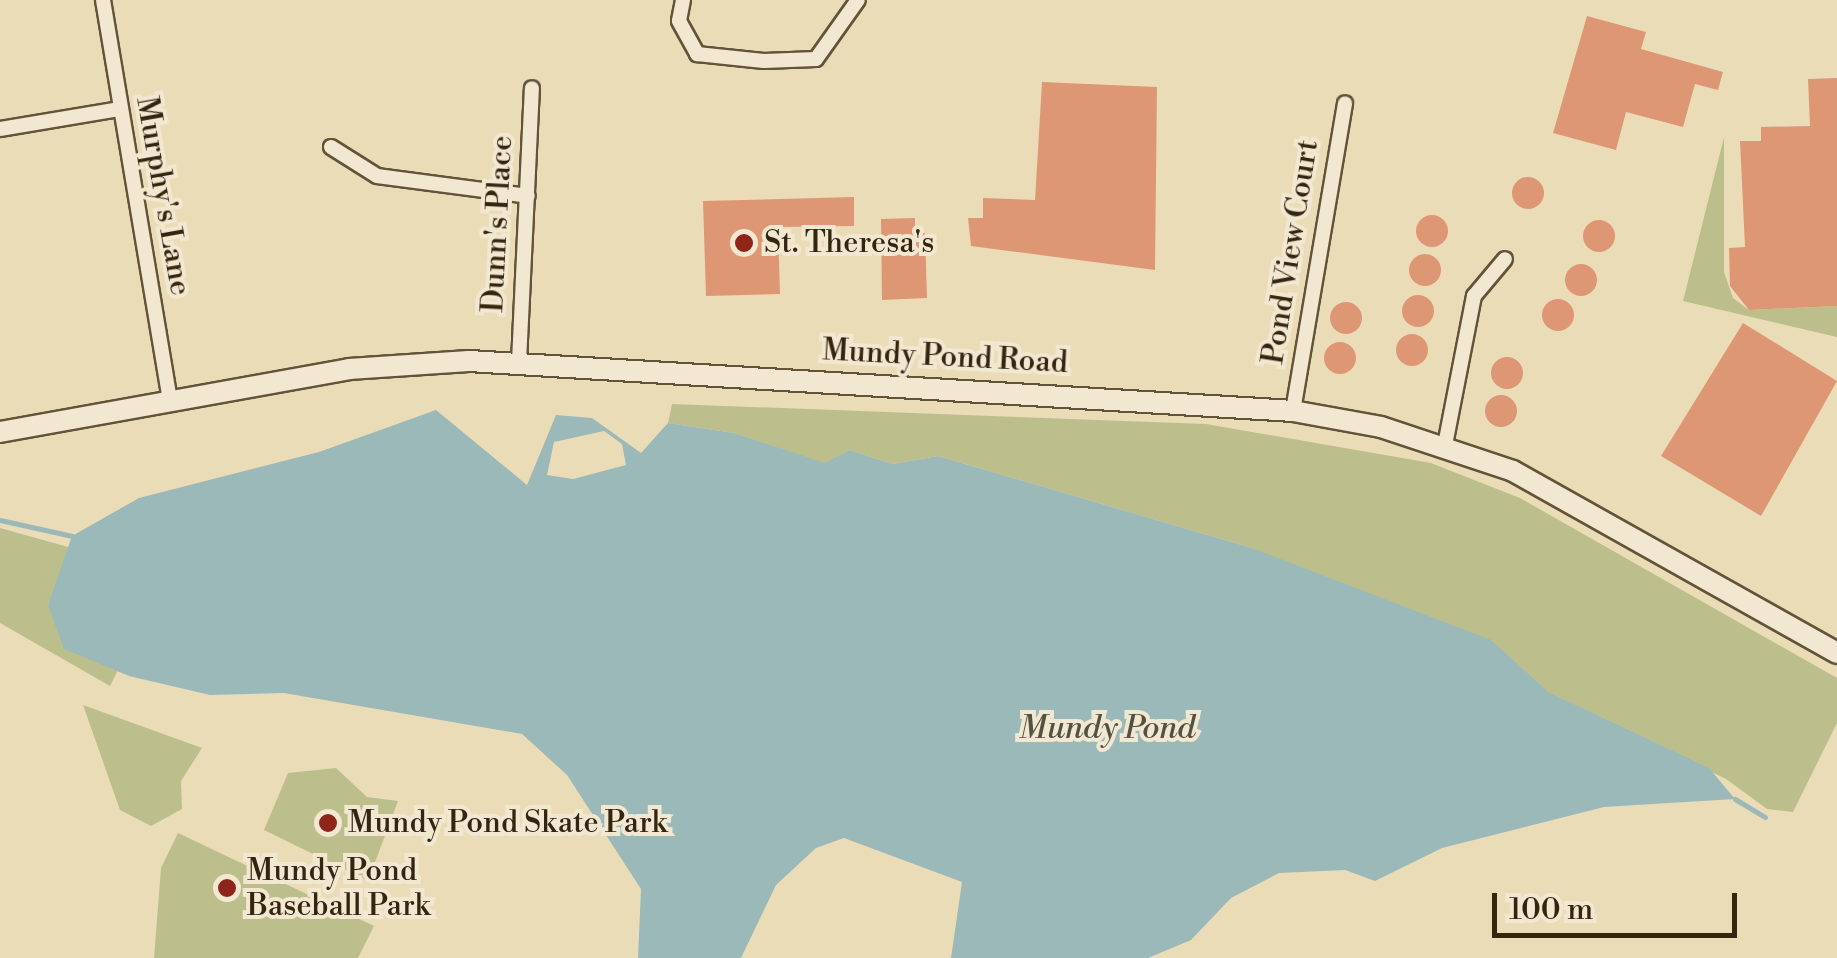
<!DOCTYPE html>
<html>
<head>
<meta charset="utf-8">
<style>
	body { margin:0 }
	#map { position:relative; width:1837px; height:958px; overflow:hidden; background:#ebdcb8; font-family:"Libre Bodoni",serif }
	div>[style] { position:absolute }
	.green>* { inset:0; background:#bcbf8b }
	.water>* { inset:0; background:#9bb9b8 }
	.stream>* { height:5px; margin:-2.5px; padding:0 2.5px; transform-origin:2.5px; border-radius:2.5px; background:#9bb9b8 }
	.building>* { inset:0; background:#de9775 }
	.round { border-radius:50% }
	.roads { filter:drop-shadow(2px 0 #625339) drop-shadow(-2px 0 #625339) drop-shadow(0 2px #625339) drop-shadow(0 -2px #625339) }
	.street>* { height:14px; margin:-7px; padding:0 7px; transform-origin:7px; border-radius:7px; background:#f2e8d1 }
	.secondary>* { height:20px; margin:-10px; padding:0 10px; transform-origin:10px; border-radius:10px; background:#f2e8d1 }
	.dots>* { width:28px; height:28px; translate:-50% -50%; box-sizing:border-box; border:5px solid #f2e8d1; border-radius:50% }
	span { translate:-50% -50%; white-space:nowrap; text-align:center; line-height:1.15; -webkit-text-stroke:8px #f2e8d1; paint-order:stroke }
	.street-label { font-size:30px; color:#34250f }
	.poi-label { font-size:30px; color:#34250f }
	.left { translate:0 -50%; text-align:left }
	.water-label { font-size:32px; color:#535142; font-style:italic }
	.scale { position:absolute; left:1492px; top:893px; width:245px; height:45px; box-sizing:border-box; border:5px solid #34250f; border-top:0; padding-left:12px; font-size:30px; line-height:35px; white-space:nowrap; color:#34250f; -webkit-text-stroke:8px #f2e8d1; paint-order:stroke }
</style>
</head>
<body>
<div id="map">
	<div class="green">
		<i style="clip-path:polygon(1724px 137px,1724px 272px,1733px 298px,1749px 310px,1837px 306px,1837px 337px,1683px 301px)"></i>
		<i style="clip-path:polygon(672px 404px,1206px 424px,1431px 463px,1520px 498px,1837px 678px,1837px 723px,1793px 812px,1767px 809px,1726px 779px,1252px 548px,938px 456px,892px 464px,850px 450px,825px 464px,734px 433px,668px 423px)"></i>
		<i style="clip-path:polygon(0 528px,72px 548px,48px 605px,118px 670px,110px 686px,0 623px)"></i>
		<i style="clip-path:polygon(83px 705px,202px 748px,181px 781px,182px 809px,151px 826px,120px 810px)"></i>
		<i style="clip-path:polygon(336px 768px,367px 797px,398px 801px,368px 881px,264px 830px,288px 773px)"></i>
		<i style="clip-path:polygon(178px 833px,374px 926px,358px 958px,154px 958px,161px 868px)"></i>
	</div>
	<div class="water">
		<i style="clip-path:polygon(evenodd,436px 410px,527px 485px,556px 415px,592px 418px,641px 453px,668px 423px,734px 433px,825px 463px,850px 450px,892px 464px,938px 456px,1252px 548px,1491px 640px,1548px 692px,1709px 768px,1735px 799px,1604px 807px,1442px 848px,1375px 881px,1345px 870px,1279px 873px,1231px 898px,1191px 940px,1148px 958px,951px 958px,962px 882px,844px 838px,816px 848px,776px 885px,741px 958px,638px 958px,641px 889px,567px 775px,522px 734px,284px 693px,210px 695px,129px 676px,64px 649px,48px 605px,72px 536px,139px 498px,319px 452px,436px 410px,604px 431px,622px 444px,626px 465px,573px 479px,547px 475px,554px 442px,604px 431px)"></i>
	</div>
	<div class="stream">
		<i style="left:0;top:520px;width:74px;rotate:12.5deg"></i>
		<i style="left:1735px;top:799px;width:35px;rotate:31deg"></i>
	</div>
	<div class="building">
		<i style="clip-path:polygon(1587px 16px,1646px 32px,1641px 49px,1723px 72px,1718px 90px,1695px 84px,1683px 127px,1626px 112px,1616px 150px,1553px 133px)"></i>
		<i style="clip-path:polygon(1837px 78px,1837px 306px,1749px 310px,1730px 286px,1729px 248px,1745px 247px,1740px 141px,1761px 141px,1761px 127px,1810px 126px,1808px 79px)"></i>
		<i style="clip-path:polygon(1042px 82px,1157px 87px,1155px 270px,971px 246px,968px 218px,983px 218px,983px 198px,1035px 200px)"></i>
		<i class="round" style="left:1512px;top:177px;width:32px;height:32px"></i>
		<i style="clip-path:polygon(854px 197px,854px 226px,778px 227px,780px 294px,706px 296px,703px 201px)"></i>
		<i class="round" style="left:1416px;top:215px;width:32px;height:32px"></i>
		<i style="clip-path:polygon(915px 218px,915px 233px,925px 233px,927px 298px,882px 300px,881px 219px)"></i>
		<i class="round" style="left:1583px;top:220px;width:32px;height:32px"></i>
		<i class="round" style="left:1409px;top:254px;width:32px;height:32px"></i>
		<i class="round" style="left:1565px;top:264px;width:32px;height:32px"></i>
		<i class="round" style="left:1402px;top:295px;width:32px;height:32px"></i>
		<i class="round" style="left:1542px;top:299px;width:32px;height:32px"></i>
		<i class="round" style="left:1330px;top:302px;width:32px;height:32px"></i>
		<i style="clip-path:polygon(1743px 323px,1837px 381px,1761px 516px,1661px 456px)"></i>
		<i class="round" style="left:1396px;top:334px;width:32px;height:32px"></i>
		<i class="round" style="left:1324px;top:342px;width:32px;height:32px"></i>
		<i class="round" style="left:1491px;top:357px;width:32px;height:32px"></i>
		<i class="round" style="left:1485px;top:395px;width:32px;height:32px"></i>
	</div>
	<div class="roads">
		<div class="street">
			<i style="left:103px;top:0;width:407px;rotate:80.5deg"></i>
			<i style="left:683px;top:0;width:21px;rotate:101deg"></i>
			<i style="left:679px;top:21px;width:38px;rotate:61deg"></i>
			<i style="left:697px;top:54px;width:67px;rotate:6deg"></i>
			<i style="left:764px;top:61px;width:52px;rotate:-2.2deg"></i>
			<i style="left:816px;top:59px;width:72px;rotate:-54.6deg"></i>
			<i style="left:0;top:129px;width:121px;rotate:-9.5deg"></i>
			<i style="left:331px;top:147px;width:54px;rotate:32.2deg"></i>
			<i style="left:377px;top:176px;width:152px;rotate:7.5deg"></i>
			<i style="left:519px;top:362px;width:274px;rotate:-87.3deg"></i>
			<i style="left:1293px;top:411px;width:312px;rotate:-80.4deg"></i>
			<i style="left:1445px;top:445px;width:152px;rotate:-79deg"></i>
			<i style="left:1474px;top:296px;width:48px;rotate:-50deg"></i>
		</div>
		<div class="secondary">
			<i style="left:0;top:432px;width:355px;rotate:-10.2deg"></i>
			<i style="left:349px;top:369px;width:120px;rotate:-3.8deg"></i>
			<i style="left:469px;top:361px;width:826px;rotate:3.47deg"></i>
			<i style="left:1293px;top:411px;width:89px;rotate:10.3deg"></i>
			<i style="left:1381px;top:427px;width:139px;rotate:18.4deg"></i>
			<i style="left:1513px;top:471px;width:372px;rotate:29.3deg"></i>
		</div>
	</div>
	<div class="dots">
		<i style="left:744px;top:243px;background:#8f2418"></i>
		<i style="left:328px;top:823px;background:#8f2418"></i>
		<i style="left:227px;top:888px;background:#8f2418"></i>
	</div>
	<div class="street-label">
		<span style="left:163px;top:196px;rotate:80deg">Murphy's Lane</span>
		<span style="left:498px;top:224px;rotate:-87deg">Dunn's Place</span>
		<span style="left:1291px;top:252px;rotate:-81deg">Pond View Court</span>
		<span style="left:945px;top:357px;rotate:3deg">Mundy Pond Road</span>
	</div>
	<div class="poi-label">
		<span class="left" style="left:764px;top:243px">St. Theresa's</span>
		<span class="left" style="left:348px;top:823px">Mundy Pond Skate Park</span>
		<span class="left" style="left:247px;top:888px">Mundy Pond<br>Baseball Park</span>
	</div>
	<div class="water-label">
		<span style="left:1107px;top:728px">Mundy Pond</span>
	</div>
	<div class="scale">100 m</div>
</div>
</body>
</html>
